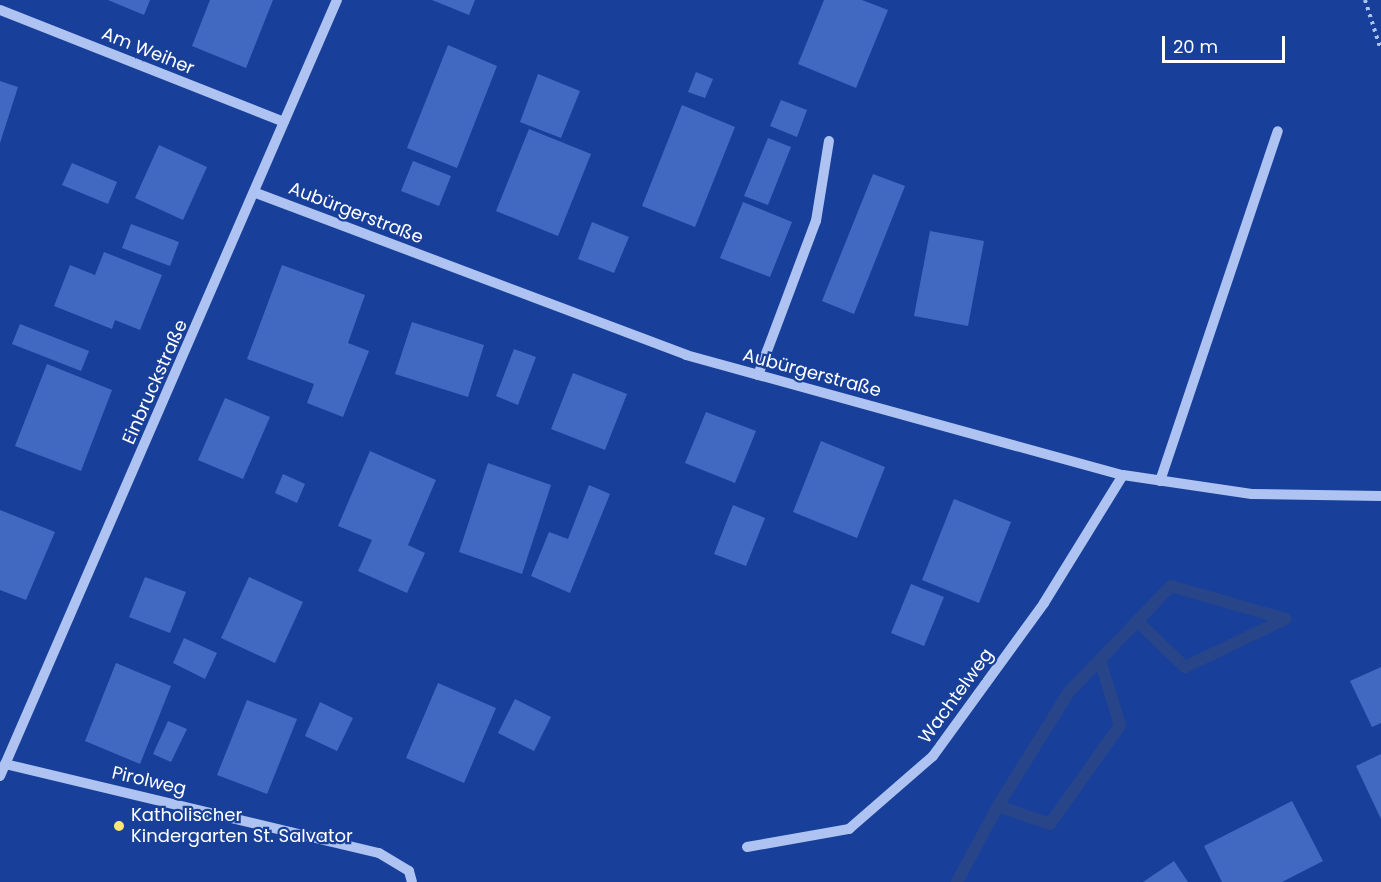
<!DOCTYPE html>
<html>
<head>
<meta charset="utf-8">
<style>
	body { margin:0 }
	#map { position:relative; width:1381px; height:882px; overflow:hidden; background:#18409a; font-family:Poppins,sans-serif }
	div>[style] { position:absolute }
	.stream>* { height:12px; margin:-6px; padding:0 6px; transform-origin:6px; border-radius:6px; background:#284589 }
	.building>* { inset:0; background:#4169c1 }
	.path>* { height:4px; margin-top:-2px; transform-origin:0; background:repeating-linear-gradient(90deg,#aec3f1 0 3px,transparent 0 7.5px) }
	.minor>* { height:10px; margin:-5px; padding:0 5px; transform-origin:5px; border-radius:5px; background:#aec3f1 }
	.dots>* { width:16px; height:16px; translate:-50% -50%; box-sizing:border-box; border:3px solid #18409a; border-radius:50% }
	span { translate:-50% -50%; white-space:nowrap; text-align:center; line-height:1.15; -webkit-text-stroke:4.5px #18409a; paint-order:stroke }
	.street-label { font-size:18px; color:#fff }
	.poi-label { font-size:18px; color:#fff }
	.left { translate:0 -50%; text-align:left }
	.scale { position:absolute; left:1162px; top:36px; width:123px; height:27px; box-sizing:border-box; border:3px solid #fff; border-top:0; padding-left:8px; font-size:18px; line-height:21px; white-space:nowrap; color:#fff; -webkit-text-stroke:4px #18409a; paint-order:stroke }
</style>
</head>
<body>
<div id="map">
	<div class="stream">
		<i style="left:1137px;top:621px;width:66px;rotate:43.8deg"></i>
		<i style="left:1185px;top:667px;width:111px;rotate:-25.6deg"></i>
		<i style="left:998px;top:806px;width:55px;rotate:19.1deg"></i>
		<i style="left:1050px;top:824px;width:121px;rotate:-54.7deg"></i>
		<i style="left:1120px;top:725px;width:68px;rotate:-107.1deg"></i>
		<i style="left:957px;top:882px;width:86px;rotate:-61.7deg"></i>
		<i style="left:998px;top:806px;width:133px;rotate:-58.2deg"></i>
		<i style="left:1068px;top:693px;width:149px;rotate:-46.1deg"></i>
		<i style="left:1171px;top:586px;width:119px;rotate:16.1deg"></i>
	</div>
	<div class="building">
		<i style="clip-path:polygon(108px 0,150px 0,144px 15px)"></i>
		<i style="clip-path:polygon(210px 0,273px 0,246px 68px,192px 46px)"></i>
		<i style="clip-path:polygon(432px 0,475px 0,469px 15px)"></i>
		<i style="clip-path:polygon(824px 0,862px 0,888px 10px,856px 88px,798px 64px)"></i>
		<i style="clip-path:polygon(448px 45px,497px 66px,457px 168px,407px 148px)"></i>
		<i style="clip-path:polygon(696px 72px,713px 79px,705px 98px,688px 92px)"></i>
		<i style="clip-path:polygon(538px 74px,580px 91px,561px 138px,520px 122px)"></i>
		<i style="clip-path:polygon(0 81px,18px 87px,0 143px)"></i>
		<i style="clip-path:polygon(781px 100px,807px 110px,797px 137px,770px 126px)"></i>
		<i style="clip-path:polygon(682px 105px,735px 127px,695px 227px,642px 206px)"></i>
		<i style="clip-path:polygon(529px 129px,591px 154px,558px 236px,496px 211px)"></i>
		<i style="clip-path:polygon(768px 138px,791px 147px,768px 205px,744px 196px)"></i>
		<i style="clip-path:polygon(159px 145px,207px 167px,183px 220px,135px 198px)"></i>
		<i style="clip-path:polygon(413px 161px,451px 176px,439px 206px,401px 191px)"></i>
		<i style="clip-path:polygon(72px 163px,117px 182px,108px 204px,62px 185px)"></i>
		<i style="clip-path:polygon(873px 174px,905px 186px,854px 314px,822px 301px)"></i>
		<i style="clip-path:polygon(743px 202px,792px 222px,770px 277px,720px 258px)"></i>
		<i style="clip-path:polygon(592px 222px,629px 237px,614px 273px,578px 259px)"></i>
		<i style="clip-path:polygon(131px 224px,179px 242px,170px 266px,122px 248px)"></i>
		<i style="clip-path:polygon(930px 231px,984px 241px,968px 326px,914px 316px)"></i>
		<i style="clip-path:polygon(104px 252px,162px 275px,140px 330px,115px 320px,112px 329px,54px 306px,70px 265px,95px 275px)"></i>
		<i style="clip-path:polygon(282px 265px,365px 295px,348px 343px,369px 351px,343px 417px,307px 403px,314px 384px,247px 359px)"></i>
		<i style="clip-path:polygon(412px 322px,484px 345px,468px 397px,395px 374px)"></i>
		<i style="clip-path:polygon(20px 324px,89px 351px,81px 371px,12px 344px)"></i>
		<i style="clip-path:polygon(514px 349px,536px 357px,518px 405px,496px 396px)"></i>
		<i style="clip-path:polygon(47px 364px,112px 390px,81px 471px,15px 446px)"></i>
		<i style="clip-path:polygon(573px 373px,627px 394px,605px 450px,551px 429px)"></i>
		<i style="clip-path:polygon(225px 398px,270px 417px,243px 479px,198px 460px)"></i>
		<i style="clip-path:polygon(706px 412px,756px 431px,735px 483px,685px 463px)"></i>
		<i style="clip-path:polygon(821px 441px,885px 467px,857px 538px,793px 512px)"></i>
		<i style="clip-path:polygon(370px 451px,436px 480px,408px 545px,425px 553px,407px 593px,358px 571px,372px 540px,338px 526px)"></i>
		<i style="clip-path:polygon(488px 463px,551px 485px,522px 574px,459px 552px)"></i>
		<i style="clip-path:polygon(283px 474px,305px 484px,297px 503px,275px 493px)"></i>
		<i style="clip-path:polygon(589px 485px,610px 494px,570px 593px,531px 576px,549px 532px,568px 539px)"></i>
		<i style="clip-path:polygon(954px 499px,1011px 522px,979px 603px,922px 580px)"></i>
		<i style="clip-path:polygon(733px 505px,765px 518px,746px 566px,714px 554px)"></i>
		<i style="clip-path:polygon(0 510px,55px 532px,26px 600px,0 590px)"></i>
		<i style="clip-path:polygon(145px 577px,186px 592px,170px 633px,129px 617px)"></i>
		<i style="clip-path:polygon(249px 577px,303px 602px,275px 663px,221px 638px)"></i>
		<i style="clip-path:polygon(911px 584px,944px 597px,924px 646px,891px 633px)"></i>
		<i style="clip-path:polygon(184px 638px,217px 653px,205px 679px,173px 663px)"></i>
		<i style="clip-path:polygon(116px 663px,171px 686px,140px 764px,85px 741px)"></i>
		<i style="clip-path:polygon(1381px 667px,1381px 723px,1372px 727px,1350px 681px)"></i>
		<i style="clip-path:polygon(438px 683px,496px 708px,464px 783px,406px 758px)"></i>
		<i style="clip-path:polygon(515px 699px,551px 717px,534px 751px,498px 733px)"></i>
		<i style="clip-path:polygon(247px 700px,297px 719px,267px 794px,217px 775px)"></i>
		<i style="clip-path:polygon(320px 702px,353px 718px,337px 751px,305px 736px)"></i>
		<i style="clip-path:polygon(168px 721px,187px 729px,171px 762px,153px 754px)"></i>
		<i style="clip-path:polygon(1381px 754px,1381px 819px,1356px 766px)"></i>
		<i style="clip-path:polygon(1292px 801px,1323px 861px,1282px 882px,1222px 882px,1204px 846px)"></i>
		<i style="clip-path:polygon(1174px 861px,1188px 882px,1143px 882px)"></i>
	</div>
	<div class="path">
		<i style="left:1365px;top:0;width:52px;rotate:72.3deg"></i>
	</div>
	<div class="minor">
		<i style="left:0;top:10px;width:305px;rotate:21.5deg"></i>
		<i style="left:256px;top:193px;width:460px;rotate:20.6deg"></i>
		<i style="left:686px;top:355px;width:453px;rotate:15.4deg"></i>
		<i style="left:1123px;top:475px;width:130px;rotate:8.4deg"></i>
		<i style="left:1252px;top:494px;width:129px;rotate:0.9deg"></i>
		<i style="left:758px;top:375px;width:165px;rotate:-69.4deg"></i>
		<i style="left:816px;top:221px;width:81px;rotate:-80.8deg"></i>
		<i style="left:1160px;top:481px;width:369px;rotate:-71.4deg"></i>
		<i style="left:5px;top:764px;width:384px;rotate:13.4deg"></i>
		<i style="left:379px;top:853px;width:35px;rotate:31deg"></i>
		<i style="left:409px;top:871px;width:11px;rotate:75deg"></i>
		<i style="left:0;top:776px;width:846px;rotate:-66.53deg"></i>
		<i style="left:747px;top:847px;width:104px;rotate:-10deg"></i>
		<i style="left:849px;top:829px;width:111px;rotate:-41deg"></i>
		<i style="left:933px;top:756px;width:189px;rotate:-54deg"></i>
		<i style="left:1044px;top:603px;width:150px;rotate:-58.3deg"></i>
	</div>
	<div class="dots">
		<i style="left:119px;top:826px;background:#ffe86e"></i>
	</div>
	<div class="street-label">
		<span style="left:148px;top:51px;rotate:22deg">Am Weiher</span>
		<span style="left:356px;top:213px;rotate:21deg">Aubürgerstraße</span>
		<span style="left:812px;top:373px;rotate:15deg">Aubürgerstraße</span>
		<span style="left:155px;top:382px;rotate:-66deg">Einbruckstraße</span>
		<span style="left:956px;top:696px;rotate:-54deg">Wachtelweg</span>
		<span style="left:149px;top:781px;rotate:13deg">Pirolweg</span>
	</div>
	<div class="poi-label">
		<span class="left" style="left:131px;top:826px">Katholischer<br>Kindergarten St. Salvator</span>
	</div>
	<div class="scale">20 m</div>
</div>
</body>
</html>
